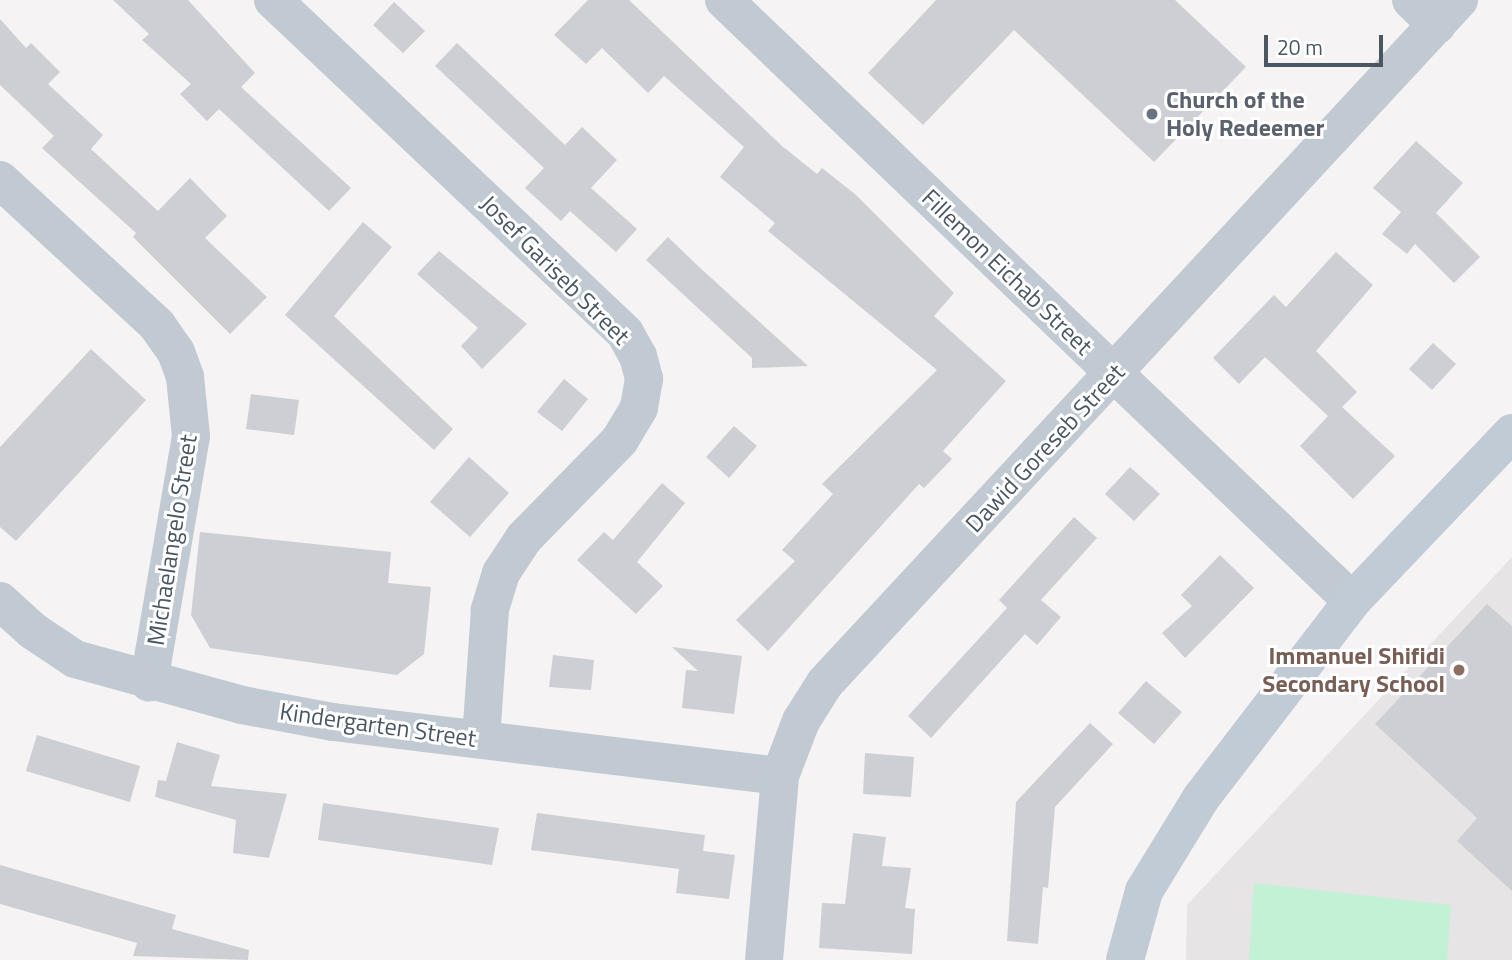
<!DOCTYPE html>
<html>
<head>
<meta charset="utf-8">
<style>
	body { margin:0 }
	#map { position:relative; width:1512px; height:960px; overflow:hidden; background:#f5f3f3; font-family:"Titillium Web",sans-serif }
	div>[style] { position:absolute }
	.education>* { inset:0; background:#e6e4e5 }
	.green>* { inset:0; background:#c3f1d5 }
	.building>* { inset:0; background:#cdcfd5 }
	.street>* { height:38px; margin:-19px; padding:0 19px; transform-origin:19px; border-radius:19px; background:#c1cad2 }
	.secondary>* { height:38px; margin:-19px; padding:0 19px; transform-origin:19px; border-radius:19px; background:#c1cbd6 }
	.dots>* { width:19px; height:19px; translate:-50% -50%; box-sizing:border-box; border:4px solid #fff; border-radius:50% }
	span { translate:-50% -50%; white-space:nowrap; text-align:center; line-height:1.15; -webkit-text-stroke:6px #fff; paint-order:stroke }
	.worship-label { font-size:24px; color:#5b616d; font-weight:700 }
	.left { translate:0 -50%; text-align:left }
	.street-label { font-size:24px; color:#4a5661 }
	.education-label { font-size:24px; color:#785e54; font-weight:700 }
	.right { translate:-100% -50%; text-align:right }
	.scale { position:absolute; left:1264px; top:35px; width:119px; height:32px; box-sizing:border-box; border:4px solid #4a5661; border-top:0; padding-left:9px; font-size:21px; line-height:24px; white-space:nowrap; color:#4a5661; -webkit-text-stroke:5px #fff; paint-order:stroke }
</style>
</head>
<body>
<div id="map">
	<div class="education">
		<i style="clip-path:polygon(1512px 557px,1512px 960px,1186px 960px,1187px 905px)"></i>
	</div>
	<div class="green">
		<i style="clip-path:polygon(1254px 883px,1451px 905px,1447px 960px,1249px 960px)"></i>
	</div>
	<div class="building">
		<i style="clip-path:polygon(113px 0,188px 0,255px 73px,241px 87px,351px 188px,329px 211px,219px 109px,207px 121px,180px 94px,191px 84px,142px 40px,149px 34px)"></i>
		<i style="clip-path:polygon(588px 0,629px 0,782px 146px,817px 174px,822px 168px,856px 195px,954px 293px,934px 316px,1006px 381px,943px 451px,952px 459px,924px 488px,919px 484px,768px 651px,736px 620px,795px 561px,782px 550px,833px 494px,822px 484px,937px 370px,768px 231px,775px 223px,720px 177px,744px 147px,664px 76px,648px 93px,602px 48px,586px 64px,554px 35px)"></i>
		<i style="clip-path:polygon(936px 0,1175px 0,1246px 67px,1154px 162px,1014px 30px,923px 125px,868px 73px)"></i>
		<i style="clip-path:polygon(394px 2px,425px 31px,403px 53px,373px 25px)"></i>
		<i style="clip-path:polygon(0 19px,26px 48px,31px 43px,60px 72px,48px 84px,103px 135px,91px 149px,158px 211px,190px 178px,227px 216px,205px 238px,267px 297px,230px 334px,133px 237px,136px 233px,42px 148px,54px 136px,0 85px)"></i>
		<i style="clip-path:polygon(457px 43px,565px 145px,582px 127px,617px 160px,591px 188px,637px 229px,616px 252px,570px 211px,561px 221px,525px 188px,544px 168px,435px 66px)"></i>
		<i style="clip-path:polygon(1416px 141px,1463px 183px,1436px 213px,1480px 257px,1454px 283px,1415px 244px,1407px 254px,1382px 234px,1401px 212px,1373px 188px)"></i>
		<i style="clip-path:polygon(363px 222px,392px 247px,334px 316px,453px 429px,434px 450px,285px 315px)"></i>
		<i style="clip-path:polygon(668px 237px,698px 266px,808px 366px,752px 368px,752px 358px,646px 260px)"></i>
		<i style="clip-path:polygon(439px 251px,527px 324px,482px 369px,461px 346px,478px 328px,417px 274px)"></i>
		<i style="clip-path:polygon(1336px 252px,1373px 285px,1316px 351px,1357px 392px,1342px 407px,1395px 456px,1353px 499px,1300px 446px,1328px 416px,1265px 357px,1239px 384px,1213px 358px,1274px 295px,1286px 307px)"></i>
		<i style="clip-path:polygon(1433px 343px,1456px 364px,1432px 390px,1409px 369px)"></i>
		<i style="clip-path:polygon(91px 349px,146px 400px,16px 541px,0 527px,0 447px)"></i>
		<i style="clip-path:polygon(564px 379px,588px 399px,562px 431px,537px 412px)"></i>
		<i style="clip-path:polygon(251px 394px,299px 400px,294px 435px,246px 429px)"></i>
		<i style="clip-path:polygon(734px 426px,757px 446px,729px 478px,706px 457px)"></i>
		<i style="clip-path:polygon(469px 457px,509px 493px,470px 537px,430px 502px)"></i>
		<i style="clip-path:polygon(1130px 467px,1160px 494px,1134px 521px,1105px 494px)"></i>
		<i style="clip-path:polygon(662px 483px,685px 503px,637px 562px,663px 586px,636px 614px,577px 560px,604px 532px,613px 540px)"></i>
		<i style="clip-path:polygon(1074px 517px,1097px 538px,1041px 600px,1061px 617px,1037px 645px,1025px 634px,931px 738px,908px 716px,1007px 608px,999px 600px)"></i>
		<i style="clip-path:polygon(200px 532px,391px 552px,388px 583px,431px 587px,424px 654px,397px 675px,210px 648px,191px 615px)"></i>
		<i style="clip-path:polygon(1220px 555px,1254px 588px,1185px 658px,1162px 633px,1192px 606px,1181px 595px)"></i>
		<i style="clip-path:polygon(1487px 604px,1512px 626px,1512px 891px,1457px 841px,1477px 818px,1375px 724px)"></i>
		<i style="clip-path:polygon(672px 647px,742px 656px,734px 714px,682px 708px,686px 670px,698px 671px)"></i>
		<i style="clip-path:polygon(553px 655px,594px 660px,591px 690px,549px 687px)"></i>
		<i style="clip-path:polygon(1146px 681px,1182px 712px,1154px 744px,1118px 713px)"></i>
		<i style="clip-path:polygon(1090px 723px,1113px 744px,1055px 807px,1048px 888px,1043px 887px,1038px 944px,1007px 941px,1016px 802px)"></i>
		<i style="clip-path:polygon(37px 735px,140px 766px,130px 802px,26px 771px)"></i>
		<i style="clip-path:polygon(177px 742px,220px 755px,211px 786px,287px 794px,269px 858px,233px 853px,236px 820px,155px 797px,158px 780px,166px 781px)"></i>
		<i style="clip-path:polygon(865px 753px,914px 757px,911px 797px,863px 794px)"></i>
		<i style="clip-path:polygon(323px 803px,499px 828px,492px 865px,318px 840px)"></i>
		<i style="clip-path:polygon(537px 813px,705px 835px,703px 851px,735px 855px,729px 899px,676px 893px,679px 869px,531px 850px)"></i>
		<i style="clip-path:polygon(853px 833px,886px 837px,882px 866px,911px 868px,905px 908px,915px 909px,912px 954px,819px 948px,822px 903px,845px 904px)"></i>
		<i style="clip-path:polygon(0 865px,176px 915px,172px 929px,249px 950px,248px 960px,133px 956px,137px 943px,0 904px)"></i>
	</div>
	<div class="street">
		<i style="left:273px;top:0;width:485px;rotate:43.4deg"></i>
		<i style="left:625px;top:333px;width:26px;rotate:61deg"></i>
		<i style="left:638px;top:356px;width:24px;rotate:75deg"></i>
		<i style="left:644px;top:379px;width:29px;rotate:100deg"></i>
		<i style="left:639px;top:408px;width:37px;rotate:121deg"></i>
		<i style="left:620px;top:440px;width:137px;rotate:134.4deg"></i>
		<i style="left:524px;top:538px;width:42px;rotate:123.3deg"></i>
		<i style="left:501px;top:573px;width:39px;rotate:107deg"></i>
		<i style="left:490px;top:610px;width:129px;rotate:94deg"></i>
		<i style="left:724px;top:0;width:869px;rotate:43.74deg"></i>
		<i style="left:1411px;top:0;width:36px;rotate:44deg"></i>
		<i style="left:0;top:180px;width:214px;rotate:42.7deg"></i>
		<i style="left:157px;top:325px;width:33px;rotate:55deg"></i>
		<i style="left:176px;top:352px;width:27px;rotate:70deg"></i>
		<i style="left:185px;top:377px;width:59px;rotate:84.2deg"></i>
		<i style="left:191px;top:436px;width:250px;rotate:99.7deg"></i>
		<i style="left:0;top:601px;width:45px;rotate:42.3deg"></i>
		<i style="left:33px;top:631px;width:50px;rotate:33.7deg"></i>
		<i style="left:75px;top:659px;width:173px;rotate:15.4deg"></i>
		<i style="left:242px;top:705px;width:93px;rotate:10.6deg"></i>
		<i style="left:333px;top:722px;width:450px;rotate:6.9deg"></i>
		<i style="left:764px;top:960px;width:185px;rotate:-85deg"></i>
		<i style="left:780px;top:776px;width:59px;rotate:-69.1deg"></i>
		<i style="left:801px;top:721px;width:45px;rotate:-57.7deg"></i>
		<i style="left:825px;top:683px;width:932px;rotate:-47.13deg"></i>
	</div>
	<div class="secondary">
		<i style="left:1125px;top:960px;width:72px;rotate:-74.6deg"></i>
		<i style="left:1144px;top:891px;width:109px;rotate:-58.5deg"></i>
		<i style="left:1201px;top:798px;width:248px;rotate:-52.5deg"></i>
		<i style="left:1352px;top:601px;width:232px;rotate:-46.4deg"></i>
	</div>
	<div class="dots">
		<i style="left:1152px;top:114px;background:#6b7280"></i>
		<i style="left:1459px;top:670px;background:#8d6e63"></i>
	</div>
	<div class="worship-label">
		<span class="left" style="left:1166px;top:114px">Church of the<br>Holy Redeemer</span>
	</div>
	<div class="street-label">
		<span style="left:555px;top:270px;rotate:45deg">Josef Gariseb Street</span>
		<span style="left:1007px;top:272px;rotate:44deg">Fillemon Eichab Street</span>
		<span style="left:1045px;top:448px;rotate:-47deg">Dawid Goreseb Street</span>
		<span style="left:172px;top:540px;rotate:-81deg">Michaelangelo Street</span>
		<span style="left:378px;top:725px;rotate:8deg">Kindergarten Street</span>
	</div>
	<div class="education-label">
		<span class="right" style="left:1445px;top:670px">Immanuel Shifidi<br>Secondary School</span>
	</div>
	<div class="scale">20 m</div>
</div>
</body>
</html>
